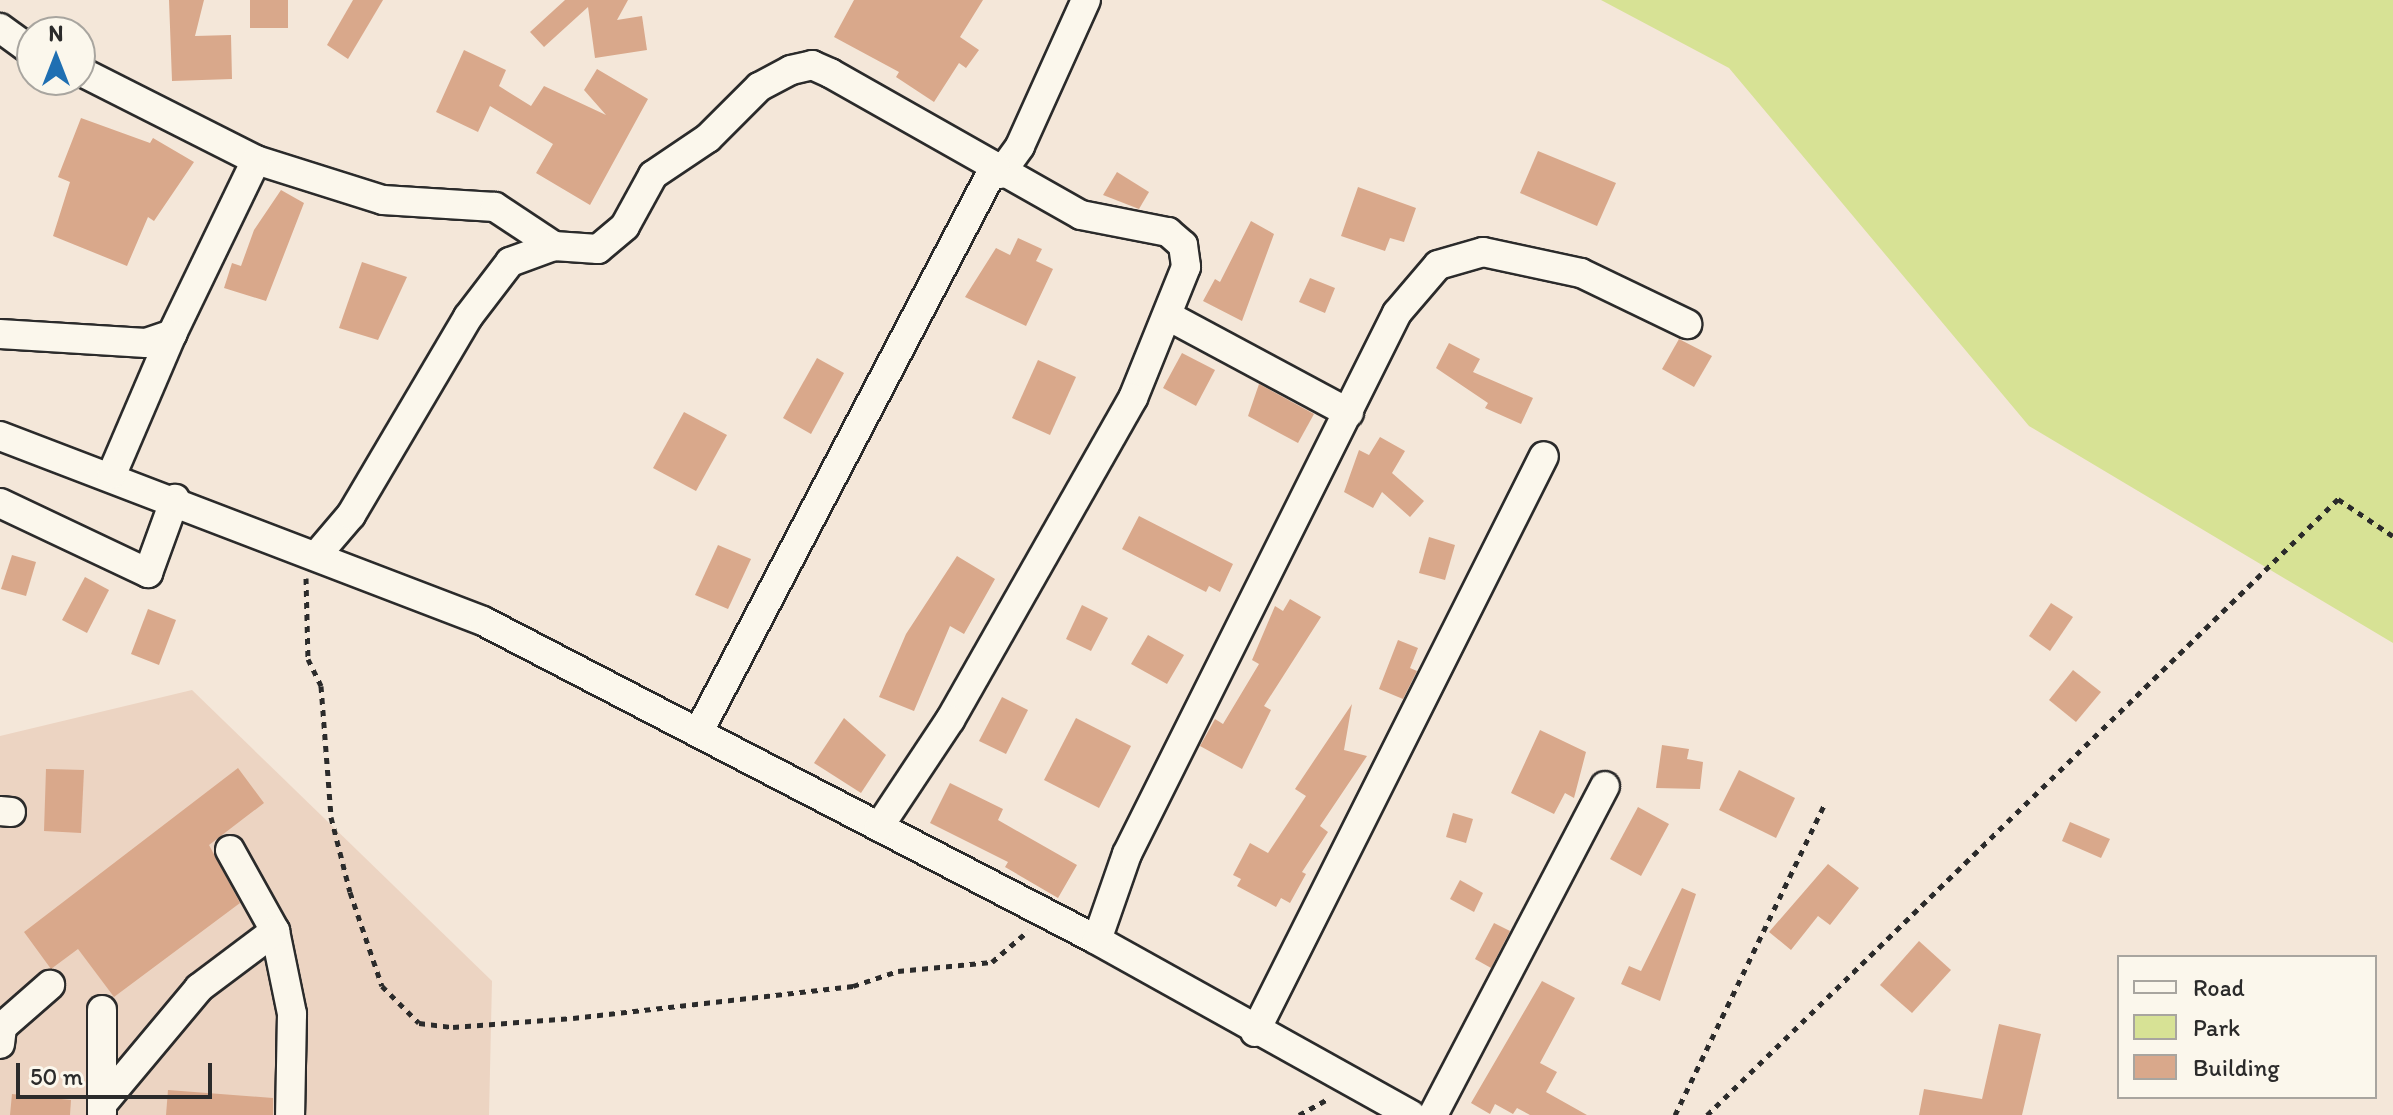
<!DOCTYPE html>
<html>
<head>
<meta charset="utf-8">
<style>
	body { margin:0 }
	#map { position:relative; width:2393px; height:1115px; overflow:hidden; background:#f4e7d9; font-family:Itim,sans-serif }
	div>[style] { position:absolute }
	.built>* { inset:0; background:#ecd4c2 }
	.green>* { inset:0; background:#d7e295 }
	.building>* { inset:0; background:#d9a88b }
	.path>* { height:5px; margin-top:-2.5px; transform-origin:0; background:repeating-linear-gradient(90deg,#2b2b2b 0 6px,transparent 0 12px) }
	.roads { filter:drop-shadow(2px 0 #2b2b2b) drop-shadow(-2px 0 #2b2b2b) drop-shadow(0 2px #2b2b2b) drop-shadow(0 -2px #2b2b2b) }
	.minor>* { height:28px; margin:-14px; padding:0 14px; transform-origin:14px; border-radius:14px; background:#fbf7ec }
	span { translate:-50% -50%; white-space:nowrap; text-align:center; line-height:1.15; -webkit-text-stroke:6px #fbf7ec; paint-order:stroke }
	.legend { position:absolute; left:2117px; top:955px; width:260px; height:144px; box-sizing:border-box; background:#fbf7ec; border:2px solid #a8a59f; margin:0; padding:10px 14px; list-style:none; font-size:24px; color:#2b2b2b }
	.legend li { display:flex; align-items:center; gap:16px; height:40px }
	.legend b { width:40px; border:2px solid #a8a59f }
	.north { position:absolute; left:16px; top:16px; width:80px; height:80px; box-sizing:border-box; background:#fbf7ec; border:2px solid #a8a59f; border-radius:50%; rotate:0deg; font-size:22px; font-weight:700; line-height:32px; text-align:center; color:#2b2b2b }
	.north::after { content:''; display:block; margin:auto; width:28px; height:36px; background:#1f6fb2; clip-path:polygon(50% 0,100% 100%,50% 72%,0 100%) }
	.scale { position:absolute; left:16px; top:1063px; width:196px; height:36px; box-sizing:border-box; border:4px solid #2b2b2b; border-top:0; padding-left:10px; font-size:24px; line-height:28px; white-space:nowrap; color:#2b2b2b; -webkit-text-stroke:6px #fbf7ec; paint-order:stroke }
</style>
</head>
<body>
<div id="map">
	<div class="built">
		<i style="clip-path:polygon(192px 690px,492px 981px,489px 1115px,0 1115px,0 736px)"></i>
	</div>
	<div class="green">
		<i style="clip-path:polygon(1601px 0,2393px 0,2393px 643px,2029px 426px,1729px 68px)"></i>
	</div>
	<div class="building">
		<i style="clip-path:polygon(169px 0,204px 0,195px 36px,231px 35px,232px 79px,172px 81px)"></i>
		<i style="clip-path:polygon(250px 0,288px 0,288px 28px,250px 28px)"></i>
		<i style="clip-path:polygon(353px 0,383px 0,348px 59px,327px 45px)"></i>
		<i style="clip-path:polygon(565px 0,628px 0,617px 20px,642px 16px,647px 50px,595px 58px,588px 7px,544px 47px,530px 32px)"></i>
		<i style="clip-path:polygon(854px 0,983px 0,960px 37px,979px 50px,966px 68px,959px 63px,934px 102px,896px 77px,899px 72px,834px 37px)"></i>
		<i style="clip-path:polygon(464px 50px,506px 70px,499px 86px,531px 106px,544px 86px,606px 115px,584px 90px,597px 69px,648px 99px,590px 205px,536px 173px,553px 144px,490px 106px,478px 132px,436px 112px)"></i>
		<i style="clip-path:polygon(81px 118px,150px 143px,153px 138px,194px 162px,154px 221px,148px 217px,127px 266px,53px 236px,70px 182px,58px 177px)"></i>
		<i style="clip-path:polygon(1538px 151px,1616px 183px,1597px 226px,1520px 193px)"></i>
		<i style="clip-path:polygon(1117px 172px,1149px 192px,1139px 209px,1103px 195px)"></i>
		<i style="clip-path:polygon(1358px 187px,1416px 208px,1404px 242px,1390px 238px,1385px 251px,1341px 236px)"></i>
		<i style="clip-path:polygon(281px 190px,304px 203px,266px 301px,224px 288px,232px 263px,241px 266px,254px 230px)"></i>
		<i style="clip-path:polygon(1251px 221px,1274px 234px,1242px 321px,1203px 301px,1215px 279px,1220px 282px)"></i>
		<i style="clip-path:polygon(1018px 238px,1042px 249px,1036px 261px,1053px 269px,1026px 326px,965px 297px,996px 248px,1010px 255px)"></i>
		<i style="clip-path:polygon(362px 262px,407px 277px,378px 340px,339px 328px)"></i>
		<i style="clip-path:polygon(1310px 278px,1335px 288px,1325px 313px,1299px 302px)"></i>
		<i style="clip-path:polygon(1679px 339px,1712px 356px,1694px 387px,1662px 369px)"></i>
		<i style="clip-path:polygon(1449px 343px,1480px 359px,1473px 372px,1533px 398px,1521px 424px,1485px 408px,1488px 403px,1436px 368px)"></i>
		<i style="clip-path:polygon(1182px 353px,1215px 370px,1196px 406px,1163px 388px)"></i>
		<i style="clip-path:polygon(817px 358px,844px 373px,811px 434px,783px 418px)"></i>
		<i style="clip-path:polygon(1038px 360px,1076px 377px,1050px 435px,1012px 418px)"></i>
		<i style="clip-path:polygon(1259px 384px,1314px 414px,1298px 443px,1248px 416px)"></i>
		<i style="clip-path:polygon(684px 412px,727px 435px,696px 491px,653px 468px)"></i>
		<i style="clip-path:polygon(1380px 437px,1405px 451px,1392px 473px,1424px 501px,1410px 517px,1382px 492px,1373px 508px,1344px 492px,1359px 450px,1369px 455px)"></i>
		<i style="clip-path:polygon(1139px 516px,1233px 564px,1220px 592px,1209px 586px,1206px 592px,1122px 549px)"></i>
		<i style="clip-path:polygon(1429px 537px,1455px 545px,1445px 580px,1419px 573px)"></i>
		<i style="clip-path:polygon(718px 545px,751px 559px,728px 609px,695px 595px)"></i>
		<i style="clip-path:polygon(12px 555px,36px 562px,26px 596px,1px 589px)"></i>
		<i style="clip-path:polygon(957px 556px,995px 579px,964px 634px,950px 626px,914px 711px,879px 697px,906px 634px)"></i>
		<i style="clip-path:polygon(85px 577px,109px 590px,87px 633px,62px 620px)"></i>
		<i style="clip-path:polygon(1290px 599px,1321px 617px,1264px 706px,1271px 710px,1242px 769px,1200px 746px,1215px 719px,1223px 724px,1259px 664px,1252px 660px,1275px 606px,1283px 611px)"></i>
		<i style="clip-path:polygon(2051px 603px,2073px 617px,2050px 651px,2029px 636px)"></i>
		<i style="clip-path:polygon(1082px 605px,1108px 618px,1091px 651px,1066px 639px)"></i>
		<i style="clip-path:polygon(148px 609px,176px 620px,159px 665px,131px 654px)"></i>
		<i style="clip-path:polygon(1148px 635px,1184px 655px,1167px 684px,1131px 664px)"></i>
		<i style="clip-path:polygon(1398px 640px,1418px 648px,1410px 668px,1417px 671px,1403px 699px,1379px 689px)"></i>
		<i style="clip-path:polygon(2073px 670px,2101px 692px,2076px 722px,2049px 700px)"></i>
		<i style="clip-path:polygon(1002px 697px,1028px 710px,1006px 754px,979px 741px)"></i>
		<i style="clip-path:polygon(1352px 704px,1344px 750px,1367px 756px,1320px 826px,1328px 832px,1302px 872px,1306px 874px,1290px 903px,1281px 898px,1276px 907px,1237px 886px,1241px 879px,1233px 875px,1250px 843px,1268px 853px,1306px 796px,1295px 789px)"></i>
		<i style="clip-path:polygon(844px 718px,886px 755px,861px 793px,814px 763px)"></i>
		<i style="clip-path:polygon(1076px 718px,1131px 746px,1099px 808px,1044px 780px)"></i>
		<i style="clip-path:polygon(1540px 730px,1586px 752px,1574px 798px,1565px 793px,1554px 814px,1511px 793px)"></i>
		<i style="clip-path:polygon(1662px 745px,1689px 749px,1687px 759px,1703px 762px,1700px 789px,1656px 788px)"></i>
		<i style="clip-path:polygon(238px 768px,264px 803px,209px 845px,240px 903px,114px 997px,78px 949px,51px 969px,24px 932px)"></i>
		<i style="clip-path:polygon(46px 769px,84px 770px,81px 833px,44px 831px)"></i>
		<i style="clip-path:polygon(1739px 770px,1795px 798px,1776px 838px,1719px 810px)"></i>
		<i style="clip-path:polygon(950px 783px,1003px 809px,998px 820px,1077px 865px,1058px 898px,1005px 867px,1008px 862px,930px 823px)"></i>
		<i style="clip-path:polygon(1638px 807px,1669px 824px,1641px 876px,1610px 859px)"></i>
		<i style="clip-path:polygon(1453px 813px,1473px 819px,1466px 843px,1446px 837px)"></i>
		<i style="clip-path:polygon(2070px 822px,2110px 839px,2101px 858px,2062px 841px)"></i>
		<i style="clip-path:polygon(1828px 864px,1859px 888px,1830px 925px,1818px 916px,1791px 950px,1769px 932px)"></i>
		<i style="clip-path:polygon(1460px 880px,1483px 893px,1474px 912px,1450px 899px)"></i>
		<i style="clip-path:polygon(1682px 888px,1696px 894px,1660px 1001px,1621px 984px,1629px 966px,1641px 971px)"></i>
		<i style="clip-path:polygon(1494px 923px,1510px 931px,1491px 968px,1475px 959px)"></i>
		<i style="clip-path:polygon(1919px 941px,1951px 970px,1912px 1013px,1880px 985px)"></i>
		<i style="clip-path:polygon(1542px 981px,1575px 998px,1540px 1063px,1557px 1072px,1546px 1092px,1587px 1115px,1530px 1115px,1517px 1108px,1513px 1114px,1495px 1104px,1490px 1114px,1471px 1103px)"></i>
		<i style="clip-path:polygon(1999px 1024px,2041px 1034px,2022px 1115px,1919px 1115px,1924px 1089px,1982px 1099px)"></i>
		<i style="clip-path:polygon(168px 1090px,273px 1098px,273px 1115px,166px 1115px)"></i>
		<i style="clip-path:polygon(12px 1094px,71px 1100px,70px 1115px,10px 1115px)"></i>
	</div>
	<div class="path">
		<i style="left:306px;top:578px;width:81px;rotate:88.6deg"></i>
		<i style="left:308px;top:659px;width:30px;rotate:64deg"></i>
		<i style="left:321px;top:686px;width:131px;rotate:85.6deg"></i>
		<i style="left:331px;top:817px;width:77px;rotate:75.8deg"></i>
		<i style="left:350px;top:892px;width:99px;rotate:71.2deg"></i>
		<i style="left:382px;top:986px;width:52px;rotate:45deg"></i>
		<i style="left:419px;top:1023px;width:34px;rotate:7deg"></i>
		<i style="left:453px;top:1027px;width:120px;rotate:-4.3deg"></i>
		<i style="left:573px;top:1018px;width:282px;rotate:-6.5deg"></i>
		<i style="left:853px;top:986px;width:47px;rotate:-18.4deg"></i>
		<i style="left:898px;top:971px;width:94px;rotate:-5.5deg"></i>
		<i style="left:992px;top:962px;width:48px;rotate:-40.7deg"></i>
		<i style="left:1299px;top:1115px;width:35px;rotate:-29deg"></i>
		<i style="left:1675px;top:1115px;width:344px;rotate:-64.3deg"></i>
		<i style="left:1707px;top:1115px;width:882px;rotate:-44.31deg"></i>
		<i style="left:2338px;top:499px;width:66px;rotate:33.9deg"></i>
	</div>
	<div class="roads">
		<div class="minor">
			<i style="left:0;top:28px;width:39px;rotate:36deg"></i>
			<i style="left:80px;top:71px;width:197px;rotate:26.8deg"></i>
			<i style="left:256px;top:160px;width:133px;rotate:17.5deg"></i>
			<i style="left:383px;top:200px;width:112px;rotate:3.6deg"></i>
			<i style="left:495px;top:207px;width:71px;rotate:33.5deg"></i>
			<i style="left:1000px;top:174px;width:34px;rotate:-54deg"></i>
			<i style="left:1020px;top:146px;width:160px;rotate:-65.7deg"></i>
			<i style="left:1170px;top:317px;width:203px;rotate:28.2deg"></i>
			<i style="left:0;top:334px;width:146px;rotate:3.5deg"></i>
			<i style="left:146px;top:343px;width:28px;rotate:-19deg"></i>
			<i style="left:172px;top:334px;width:193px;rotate:-64.2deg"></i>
			<i style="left:0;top:436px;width:517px;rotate:20.96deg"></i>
			<i style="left:483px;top:621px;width:692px;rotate:27.45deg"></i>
			<i style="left:1097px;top:940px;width:359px;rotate:29.1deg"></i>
			<i style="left:112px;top:474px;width:152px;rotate:-66.8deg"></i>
			<i style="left:0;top:503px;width:164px;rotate:25.3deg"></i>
			<i style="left:148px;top:573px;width:79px;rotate:-70deg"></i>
			<i style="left:316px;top:556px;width:54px;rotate:-49.5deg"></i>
			<i style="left:351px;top:515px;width:230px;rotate:-59.4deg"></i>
			<i style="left:468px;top:317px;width:69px;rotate:-52.6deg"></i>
			<i style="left:510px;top:262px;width:47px;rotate:-20deg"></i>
			<i style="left:554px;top:246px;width:44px;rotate:3.9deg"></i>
			<i style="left:598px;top:249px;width:35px;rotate:-40deg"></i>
			<i style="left:625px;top:226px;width:58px;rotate:-61.2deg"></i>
			<i style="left:653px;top:175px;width:66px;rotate:-33.9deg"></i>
			<i style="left:708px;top:138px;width:72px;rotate:-45deg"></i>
			<i style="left:759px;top:87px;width:36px;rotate:-28deg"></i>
			<i style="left:791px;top:70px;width:22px;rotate:-13deg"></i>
			<i style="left:812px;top:65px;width:20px;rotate:24deg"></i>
			<i style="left:830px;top:73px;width:288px;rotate:29.5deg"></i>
			<i style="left:1081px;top:215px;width:89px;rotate:11.1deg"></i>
			<i style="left:1168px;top:232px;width:20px;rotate:41deg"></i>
			<i style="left:1183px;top:245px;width:22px;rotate:82deg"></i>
			<i style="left:1186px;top:267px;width:141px;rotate:112deg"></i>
			<i style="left:1133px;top:398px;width:370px;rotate:119.6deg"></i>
			<i style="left:950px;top:720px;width:128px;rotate:123.6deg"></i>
			<i style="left:698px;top:733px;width:640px;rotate:-62.35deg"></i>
			<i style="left:0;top:811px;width:11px;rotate:5deg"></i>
			<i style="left:230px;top:850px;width:93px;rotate:60.9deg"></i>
			<i style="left:275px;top:931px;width:85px;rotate:78.4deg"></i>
			<i style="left:292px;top:1014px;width:101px;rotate:91.1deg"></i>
			<i style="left:1097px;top:940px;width:91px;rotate:-70.8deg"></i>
			<i style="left:1127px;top:854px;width:605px;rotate:-63.48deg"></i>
			<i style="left:1397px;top:313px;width:63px;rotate:-49.5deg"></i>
			<i style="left:1438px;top:265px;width:47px;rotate:-16.1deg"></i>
			<i style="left:1483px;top:252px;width:100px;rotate:12.1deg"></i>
			<i style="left:1581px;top:273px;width:118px;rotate:25.7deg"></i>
			<i style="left:1255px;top:1032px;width:644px;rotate:-63.36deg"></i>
			<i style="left:0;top:1044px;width:17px;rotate:-83deg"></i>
			<i style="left:2px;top:1027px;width:64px;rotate:-41.2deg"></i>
			<i style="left:103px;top:1103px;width:150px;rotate:-50.1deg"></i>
			<i style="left:199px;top:988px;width:95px;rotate:-36.9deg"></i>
			<i style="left:102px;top:1114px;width:104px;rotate:-90deg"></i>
			<i style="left:1433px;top:1115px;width:371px;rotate:-62.4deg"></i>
		</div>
	</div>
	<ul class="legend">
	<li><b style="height:10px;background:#fbf7ec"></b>Road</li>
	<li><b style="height:22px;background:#d7e295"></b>Park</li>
	<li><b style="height:22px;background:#d9a88b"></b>Building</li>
	</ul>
	<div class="north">N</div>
	<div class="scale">50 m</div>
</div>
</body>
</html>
